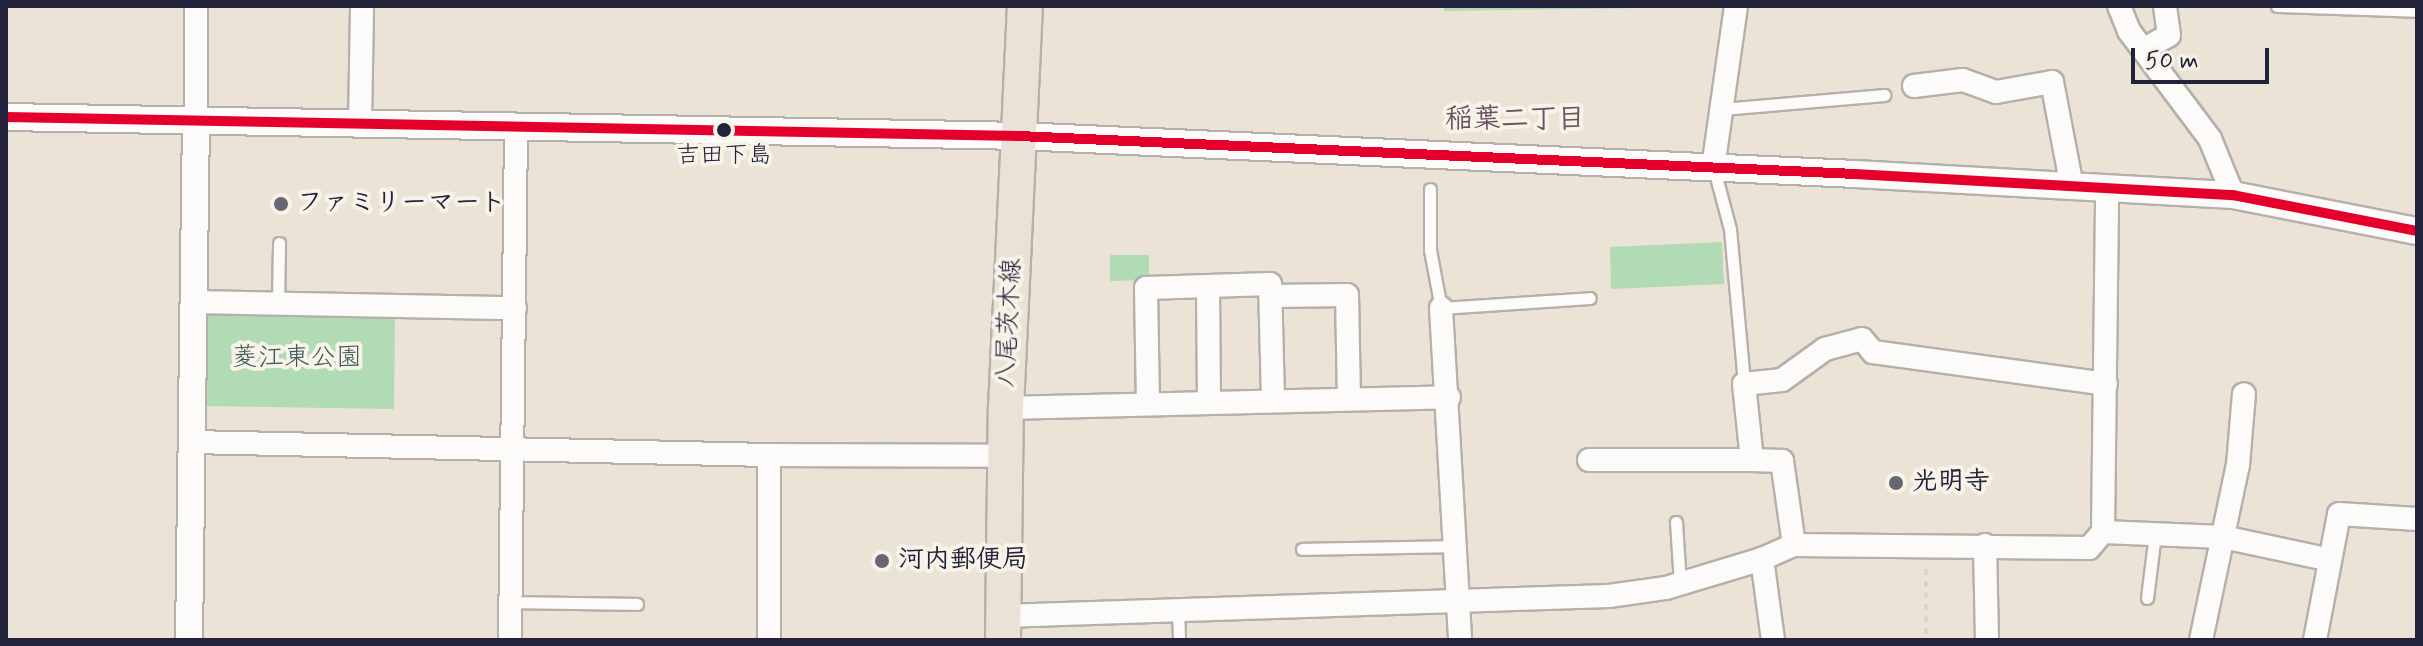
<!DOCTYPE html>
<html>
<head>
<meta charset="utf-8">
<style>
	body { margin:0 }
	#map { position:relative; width:2423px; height:646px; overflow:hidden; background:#ebe3d6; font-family:Mynerve,"Klee One",sans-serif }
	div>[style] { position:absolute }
	.green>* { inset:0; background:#b0dbb4 }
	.path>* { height:3px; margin-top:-1.5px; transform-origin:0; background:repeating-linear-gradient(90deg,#d3d2d0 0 6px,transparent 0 12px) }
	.roads { filter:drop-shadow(2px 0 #b5b0aa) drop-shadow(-2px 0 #b5b0aa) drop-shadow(0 2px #b5b0aa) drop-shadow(0 -2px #b5b0aa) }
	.service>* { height:11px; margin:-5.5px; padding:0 5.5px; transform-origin:5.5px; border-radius:5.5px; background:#fcfbf9 }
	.minor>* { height:22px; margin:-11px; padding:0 11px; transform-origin:11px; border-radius:11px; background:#fcfbf9 }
	.tertiary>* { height:26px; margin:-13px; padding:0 13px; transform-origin:13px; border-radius:13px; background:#fcfbf9 }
	.primary>* { height:34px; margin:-17px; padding:0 17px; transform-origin:17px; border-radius:17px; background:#eae2d6 }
	.bus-1>* { height:10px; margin:-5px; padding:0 5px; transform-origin:5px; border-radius:5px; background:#e4002b }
	.dots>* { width:22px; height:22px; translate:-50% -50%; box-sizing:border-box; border:4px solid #f7f3e8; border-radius:50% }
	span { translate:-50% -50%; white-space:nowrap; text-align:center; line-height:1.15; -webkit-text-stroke:8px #f7f3e8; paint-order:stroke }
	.bus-label { font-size:24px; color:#22223b }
	.poi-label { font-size:26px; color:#22223b; font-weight:700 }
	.left { translate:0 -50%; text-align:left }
	.street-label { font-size:26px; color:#22223b }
	.park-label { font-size:26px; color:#3e5757 }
	.neighbourhood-label { font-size:28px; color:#68545f; font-weight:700 }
	.frame { position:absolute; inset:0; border:8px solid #22223b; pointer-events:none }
	.scale { position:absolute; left:2131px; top:48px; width:138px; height:36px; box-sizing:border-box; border:4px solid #22223b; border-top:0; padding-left:10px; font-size:24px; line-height:28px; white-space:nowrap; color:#22223b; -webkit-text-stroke:6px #f7f3e8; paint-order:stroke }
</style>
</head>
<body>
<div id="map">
	<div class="green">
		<i style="clip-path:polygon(1444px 6px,1711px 6px,1711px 7px,1444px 11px)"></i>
		<i style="clip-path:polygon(1722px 242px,1724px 284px,1611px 289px,1610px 247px)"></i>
		<i style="clip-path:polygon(1110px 255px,1149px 255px,1149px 280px,1110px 281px)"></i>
		<i style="clip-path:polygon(209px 310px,395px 311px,394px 409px,200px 406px,201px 317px)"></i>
	</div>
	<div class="path">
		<i style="left:1926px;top:568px;width:72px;rotate:90deg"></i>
	</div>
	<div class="roads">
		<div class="service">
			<i style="left:2277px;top:6px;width:140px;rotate:2deg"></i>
			<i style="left:1722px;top:109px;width:163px;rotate:-4.9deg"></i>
			<i style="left:1714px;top:169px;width:62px;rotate:75.1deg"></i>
			<i style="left:1730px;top:229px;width:156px;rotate:84.8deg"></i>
			<i style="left:1430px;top:189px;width:61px;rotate:90deg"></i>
			<i style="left:1430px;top:250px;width:59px;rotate:79.3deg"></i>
			<i style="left:1441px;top:308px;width:149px;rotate:-3.8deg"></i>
			<i style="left:278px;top:303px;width:60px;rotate:-89deg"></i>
			<i style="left:1676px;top:522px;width:62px;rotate:86.3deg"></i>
			<i style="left:1302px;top:549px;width:153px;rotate:-1.1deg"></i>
			<i style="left:2147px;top:598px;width:64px;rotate:-82.9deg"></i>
			<i style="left:511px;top:602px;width:126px;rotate:0.9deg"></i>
			<i style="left:1178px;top:609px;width:31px;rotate:88deg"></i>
		</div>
		<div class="minor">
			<i style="left:2119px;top:6px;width:27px;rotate:68deg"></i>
			<i style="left:2129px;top:31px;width:135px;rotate:53.1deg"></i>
			<i style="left:2210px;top:139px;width:61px;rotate:67.7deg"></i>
			<i style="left:2146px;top:48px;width:26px;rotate:-29deg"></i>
			<i style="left:2169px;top:35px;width:29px;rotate:-98deg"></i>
			<i style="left:1914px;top:86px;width:49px;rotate:-7deg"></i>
			<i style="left:1963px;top:80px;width:35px;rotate:20deg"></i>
			<i style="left:1996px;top:92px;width:57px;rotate:-10.1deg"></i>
			<i style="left:2052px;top:82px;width:107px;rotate:79.2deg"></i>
			<i style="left:196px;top:120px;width:114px;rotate:-90deg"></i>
			<i style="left:360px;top:124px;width:118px;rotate:-89deg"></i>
			<i style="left:1713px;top:168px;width:164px;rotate:-81.9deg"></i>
			<i style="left:1208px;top:286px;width:117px;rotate:89.5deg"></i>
			<i style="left:1271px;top:296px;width:76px;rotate:-0.8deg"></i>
			<i style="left:1347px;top:295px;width:104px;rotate:88.9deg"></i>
			<i style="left:193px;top:302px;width:322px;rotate:1.1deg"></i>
			<i style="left:1441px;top:308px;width:333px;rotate:86.7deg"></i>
			<i style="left:1148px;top:404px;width:116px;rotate:-91deg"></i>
			<i style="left:1146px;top:288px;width:124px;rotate:-1.8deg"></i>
			<i style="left:1270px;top:284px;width:117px;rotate:88.5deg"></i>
			<i style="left:1006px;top:408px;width:443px;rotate:-1.4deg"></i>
			<i style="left:191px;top:442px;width:578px;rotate:1.29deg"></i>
			<i style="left:769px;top:455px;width:185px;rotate:90deg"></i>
			<i style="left:769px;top:455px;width:235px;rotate:0.2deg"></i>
			<i style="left:1589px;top:460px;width:163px"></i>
			<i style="left:2103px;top:532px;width:120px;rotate:2.4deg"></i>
			<i style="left:2223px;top:537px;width:109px;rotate:12.1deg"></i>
			<i style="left:1794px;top:545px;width:85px;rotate:-98.1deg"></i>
			<i style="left:1782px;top:461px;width:30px;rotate:-178deg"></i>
			<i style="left:1752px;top:460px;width:76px;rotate:-96deg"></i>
			<i style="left:1744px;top:384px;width:38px;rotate:-6deg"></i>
			<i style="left:1782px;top:380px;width:53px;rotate:-35.8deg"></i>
			<i style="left:1825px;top:349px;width:38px;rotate:-15deg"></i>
			<i style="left:1862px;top:339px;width:17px;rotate:50deg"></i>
			<i style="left:1873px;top:352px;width:235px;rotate:7.8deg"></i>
			<i style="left:1985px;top:545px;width:95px;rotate:88.8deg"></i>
			<i style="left:1002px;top:616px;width:607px;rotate:-1.89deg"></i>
			<i style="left:1609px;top:596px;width:58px;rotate:-8deg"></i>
			<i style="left:1666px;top:588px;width:100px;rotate:-16.8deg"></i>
			<i style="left:510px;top:640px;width:514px;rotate:-89.33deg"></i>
			<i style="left:1773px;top:640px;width:82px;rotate:-97.7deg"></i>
			<i style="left:1762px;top:559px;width:35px;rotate:-24deg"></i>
			<i style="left:1794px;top:545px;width:295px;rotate:0.6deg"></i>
			<i style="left:2089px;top:548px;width:21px;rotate:-49deg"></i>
			<i style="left:2103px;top:532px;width:343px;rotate:-89.3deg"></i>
			<i style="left:2201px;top:640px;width:179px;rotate:-78.1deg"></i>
			<i style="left:2238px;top:465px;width:71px;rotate:-85.2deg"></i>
			<i style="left:2315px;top:640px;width:128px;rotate:-79.2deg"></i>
			<i style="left:2339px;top:514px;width:78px;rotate:3.7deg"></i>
		</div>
		<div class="tertiary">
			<i style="left:6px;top:117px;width:1013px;rotate:1.07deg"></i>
			<i style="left:1019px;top:136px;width:837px;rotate:2.6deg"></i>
			<i style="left:1855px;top:174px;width:379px;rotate:3.2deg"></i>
			<i style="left:2233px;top:195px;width:187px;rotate:11.1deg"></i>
			<i style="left:189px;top:640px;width:520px;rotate:-89.23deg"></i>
		</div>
		<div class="primary">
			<i style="left:1003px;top:640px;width:232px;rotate:-89.3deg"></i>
			<i style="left:1006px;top:408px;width:402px;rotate:-87.3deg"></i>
		</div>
	</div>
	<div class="bus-1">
		<i style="left:6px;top:117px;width:1013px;rotate:1.07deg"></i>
		<i style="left:1019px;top:136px;width:837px;rotate:2.6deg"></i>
		<i style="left:1855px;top:174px;width:379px;rotate:3.2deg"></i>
		<i style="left:2233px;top:195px;width:187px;rotate:11.1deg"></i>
	</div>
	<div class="dots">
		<i style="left:724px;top:130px;background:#22223b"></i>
		<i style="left:281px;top:204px;background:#686671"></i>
		<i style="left:1896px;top:483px;background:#686671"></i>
		<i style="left:882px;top:561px;background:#686671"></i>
	</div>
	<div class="bus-label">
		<span style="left:724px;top:156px">吉田下島</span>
	</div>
	<div class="poi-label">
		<span class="left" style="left:297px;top:204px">ファミリーマート</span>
		<span class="left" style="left:1912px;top:483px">光明寺</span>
		<span class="left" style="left:898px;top:561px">河内郵便局</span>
	</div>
	<div class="street-label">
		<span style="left:1010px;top:323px;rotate:-87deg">八尾茨木線</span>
	</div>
	<div class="park-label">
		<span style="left:297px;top:359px">菱江東公園</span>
	</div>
	<div class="neighbourhood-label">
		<span style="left:1515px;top:120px">稲葉二丁目</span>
	</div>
	<div class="frame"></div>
	<div class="scale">50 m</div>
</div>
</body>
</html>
